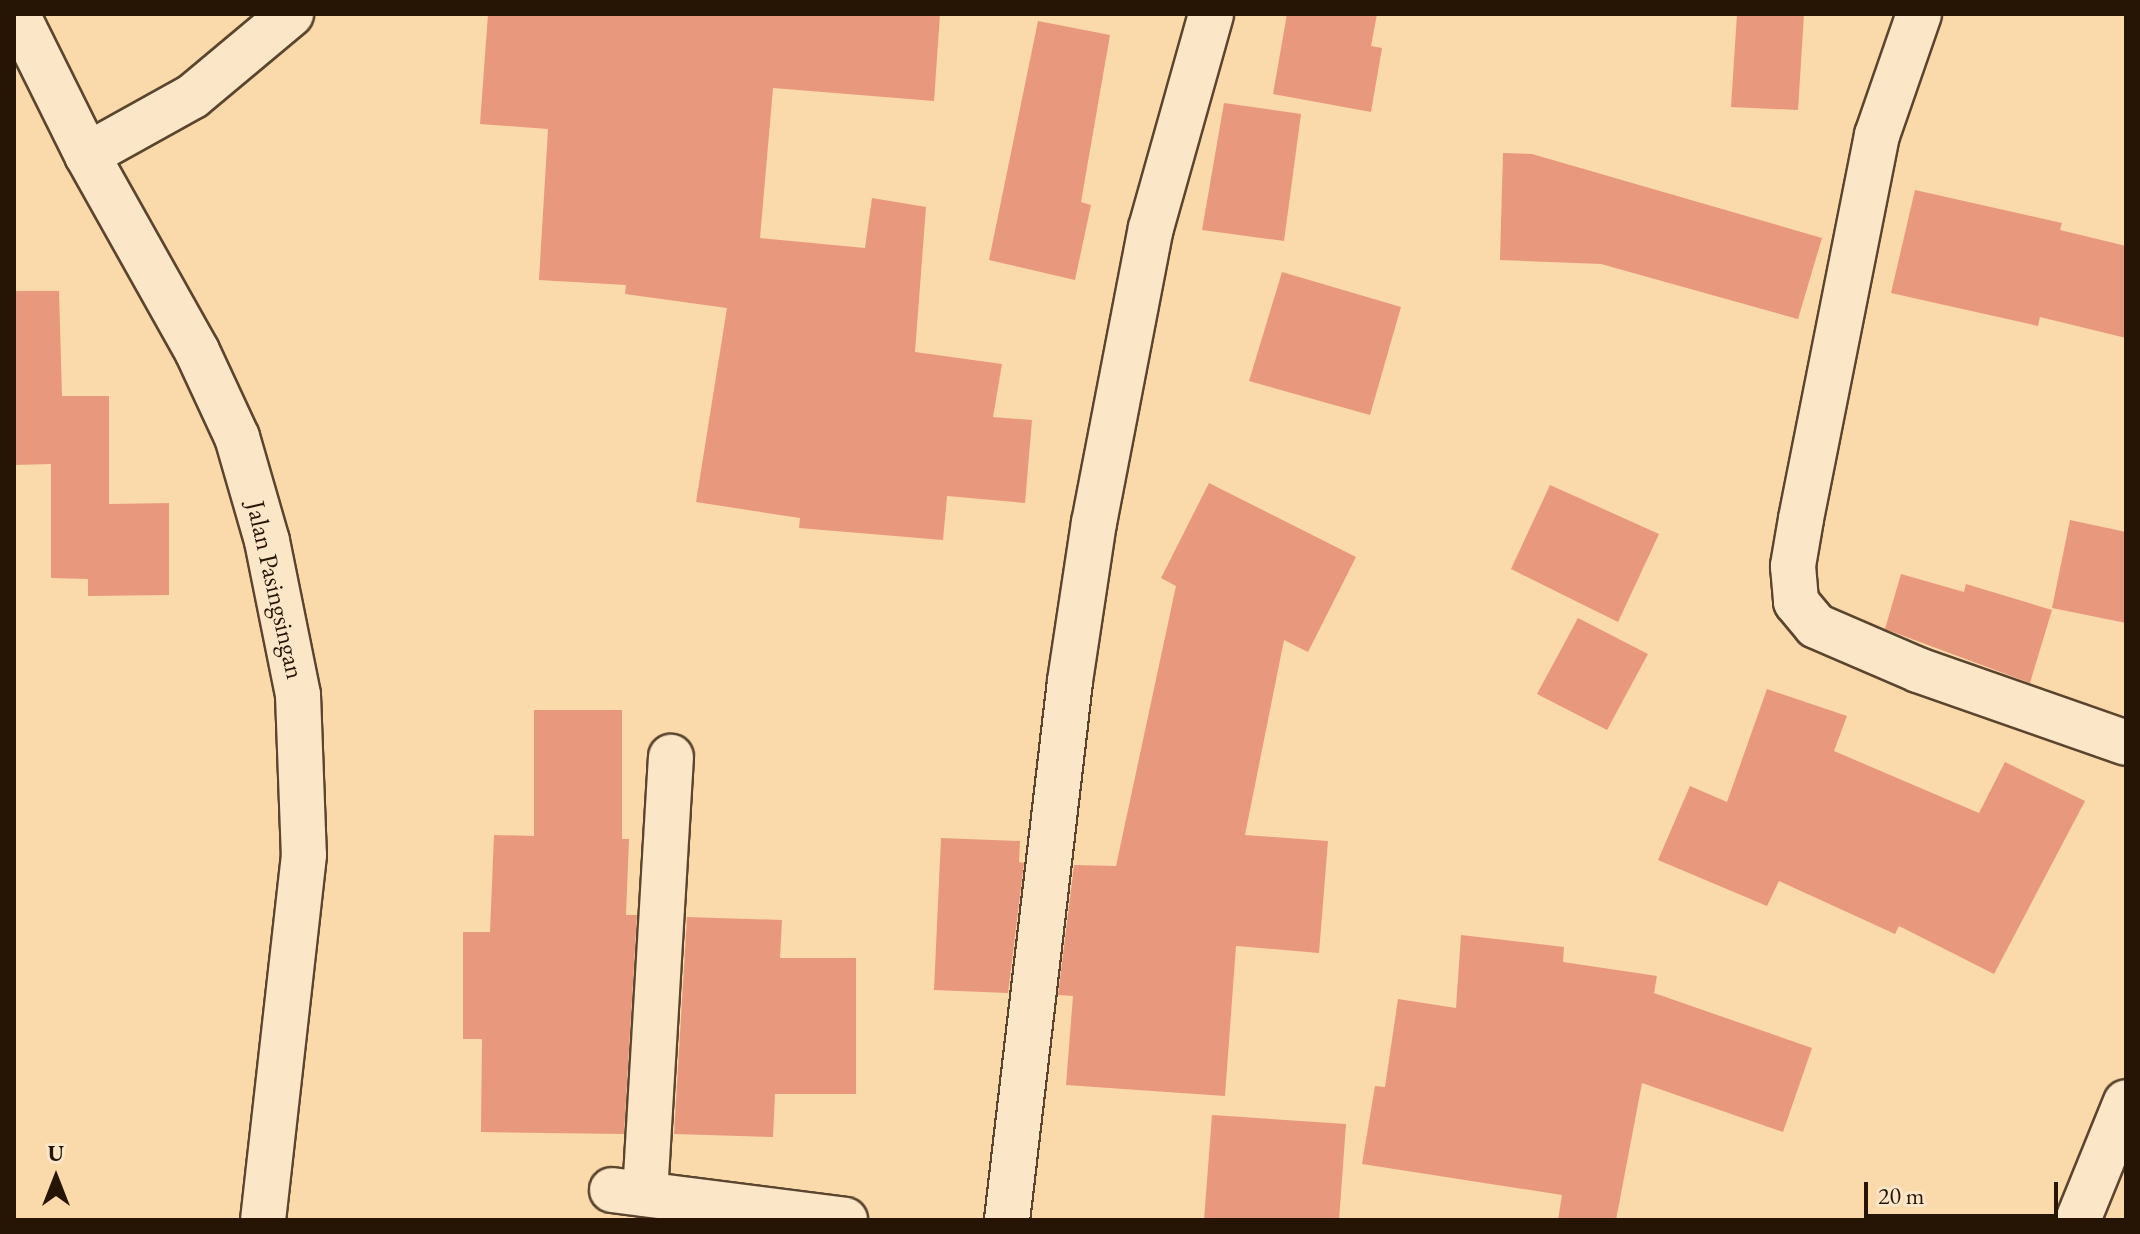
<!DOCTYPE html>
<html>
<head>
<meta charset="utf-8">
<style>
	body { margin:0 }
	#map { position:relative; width:2140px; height:1234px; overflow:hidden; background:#fad9ab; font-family:"EB Garamond",serif }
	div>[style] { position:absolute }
	.building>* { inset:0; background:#e8997d }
	.roads { filter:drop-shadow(2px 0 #5b452e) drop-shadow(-2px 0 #5b452e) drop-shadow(0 2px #5b452e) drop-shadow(0 -2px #5b452e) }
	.street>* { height:44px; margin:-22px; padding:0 22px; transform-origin:22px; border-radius:22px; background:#fce6c8 }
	span { translate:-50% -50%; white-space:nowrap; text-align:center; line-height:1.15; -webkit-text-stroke:6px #fce6c8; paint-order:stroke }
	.street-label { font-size:26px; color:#261405 }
	.frame { position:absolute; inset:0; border:16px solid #261405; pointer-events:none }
	.north { position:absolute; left:16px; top:1138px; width:80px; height:80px; -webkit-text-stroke:6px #fce6c8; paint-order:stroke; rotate:0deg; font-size:22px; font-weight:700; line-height:32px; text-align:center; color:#261405 }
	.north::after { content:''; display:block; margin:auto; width:28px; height:36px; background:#261405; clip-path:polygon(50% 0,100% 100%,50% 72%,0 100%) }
	.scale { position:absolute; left:1864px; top:1182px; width:194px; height:36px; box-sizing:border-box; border:4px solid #261405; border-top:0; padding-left:10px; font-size:24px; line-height:28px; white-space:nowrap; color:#261405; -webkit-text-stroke:6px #fce6c8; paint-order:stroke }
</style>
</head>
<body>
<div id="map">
	<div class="building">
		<i style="clip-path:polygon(488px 14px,940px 14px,934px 101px,773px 88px,760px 238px,865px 248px,872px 198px,926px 207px,915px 352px,1002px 364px,993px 417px,1032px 420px,1025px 503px,947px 496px,943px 540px,799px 528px,800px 518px,696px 502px,727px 308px,625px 294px,626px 285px,539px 280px,548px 129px,480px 124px)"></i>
		<i style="clip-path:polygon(1287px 14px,1377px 14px,1371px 46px,1382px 48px,1371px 112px,1273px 94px)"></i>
		<i style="clip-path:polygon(1737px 14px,1804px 14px,1798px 110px,1731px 107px)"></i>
		<i style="clip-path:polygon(1038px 21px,1110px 35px,1081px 202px,1091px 205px,1075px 280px,989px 260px)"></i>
		<i style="clip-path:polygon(1224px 103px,1301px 114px,1284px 241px,1202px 230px)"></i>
		<i style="clip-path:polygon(1503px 153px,1532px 154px,1822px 238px,1798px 319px,1601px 264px,1500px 260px)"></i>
		<i style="clip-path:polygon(1915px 190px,2062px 223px,2060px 230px,2126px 246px,2126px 338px,2040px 317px,2038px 326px,1891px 293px)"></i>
		<i style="clip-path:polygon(1282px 272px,1401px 307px,1370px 415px,1249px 381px)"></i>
		<i style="clip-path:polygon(14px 291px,59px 291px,62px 396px,109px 396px,109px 504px,169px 503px,169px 595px,88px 596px,88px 579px,51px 578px,51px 464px,14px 465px)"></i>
		<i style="clip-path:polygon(1209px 483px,1356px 557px,1308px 652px,1284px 640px,1245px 835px,1328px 841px,1319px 953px,1236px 946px,1225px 1096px,1066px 1085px,1073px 996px,1058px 995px,1074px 865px,1116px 866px,1176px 586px,1161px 578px)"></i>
		<i style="clip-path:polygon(1550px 485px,1659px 534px,1618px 622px,1511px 569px)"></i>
		<i style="clip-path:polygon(2070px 520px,2126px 532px,2126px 623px,2052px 608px)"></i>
		<i style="clip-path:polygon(1901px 574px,1964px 592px,1966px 584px,2052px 610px,2030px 683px,1885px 629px)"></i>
		<i style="clip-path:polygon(1578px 618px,1648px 654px,1607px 730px,1537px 694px)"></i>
		<i style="clip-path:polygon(1767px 689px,1847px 716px,1834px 751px,1979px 813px,2005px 762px,2085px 801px,1994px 974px,1899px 926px,1895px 934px,1779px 881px,1767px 906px,1658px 860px,1690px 786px,1727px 802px)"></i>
		<i style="clip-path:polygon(534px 710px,622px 710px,622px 839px,629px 839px,626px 915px,637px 915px,624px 1134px,481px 1132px,482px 1039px,463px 1039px,463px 932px,490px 932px,494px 835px,534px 836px)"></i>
		<i style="clip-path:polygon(941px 838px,1020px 841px,1019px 862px,1024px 863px,1008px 993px,934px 990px)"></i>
		<i style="clip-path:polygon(687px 917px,782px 920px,780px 958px,856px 958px,856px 1094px,775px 1094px,773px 1137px,674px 1134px)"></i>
		<i style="clip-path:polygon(1461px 935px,1564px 947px,1563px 962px,1657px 976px,1654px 993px,1812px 1048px,1783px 1132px,1642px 1083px,1616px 1220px,1558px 1220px,1562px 1195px,1362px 1164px,1375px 1086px,1385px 1087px,1398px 999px,1456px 1008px)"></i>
		<i style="clip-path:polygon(1212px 1115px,1346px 1124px,1339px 1220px,1204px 1220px)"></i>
	</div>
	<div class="roads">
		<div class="street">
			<i style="left:17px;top:14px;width:157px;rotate:63.6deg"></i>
			<i style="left:87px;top:155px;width:225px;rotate:60.7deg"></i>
			<i style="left:197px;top:351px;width:95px;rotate:65.1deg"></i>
			<i style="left:237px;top:437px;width:108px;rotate:73.9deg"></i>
			<i style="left:267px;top:541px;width:157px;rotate:78.6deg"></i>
			<i style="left:298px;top:695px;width:160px;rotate:87.9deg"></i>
			<i style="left:304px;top:855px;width:367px;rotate:96.4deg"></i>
			<i style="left:1919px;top:14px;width:128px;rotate:109.1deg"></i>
			<i style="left:1877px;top:135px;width:391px;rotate:101.2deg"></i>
			<i style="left:1801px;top:519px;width:48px;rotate:99.7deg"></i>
			<i style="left:1793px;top:566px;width:36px;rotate:85deg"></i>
			<i style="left:1796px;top:602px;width:31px;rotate:50deg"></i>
			<i style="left:1816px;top:626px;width:111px;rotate:23.3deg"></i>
			<i style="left:1918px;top:670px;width:220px;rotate:19.3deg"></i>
			<i style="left:87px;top:155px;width:121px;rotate:-29.1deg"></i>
			<i style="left:193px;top:96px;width:128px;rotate:-39.9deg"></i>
			<i style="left:612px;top:1190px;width:235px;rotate:7.3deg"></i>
			<i style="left:645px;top:1194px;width:438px;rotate:-86.6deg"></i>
			<i style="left:1007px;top:1220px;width:543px;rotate:-83.33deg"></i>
			<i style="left:1070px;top:681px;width:160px;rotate:-81.4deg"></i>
			<i style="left:1094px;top:523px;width:300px;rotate:-79.1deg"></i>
			<i style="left:1151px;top:228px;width:222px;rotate:-74.3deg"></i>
			<i style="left:2078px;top:1220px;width:127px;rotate:-67.9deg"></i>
		</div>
	</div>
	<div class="street-label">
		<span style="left:275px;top:590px;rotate:77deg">Jalan Pasingsingan</span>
	</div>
	<div class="frame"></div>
	<div class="north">U</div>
	<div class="scale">20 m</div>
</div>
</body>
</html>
